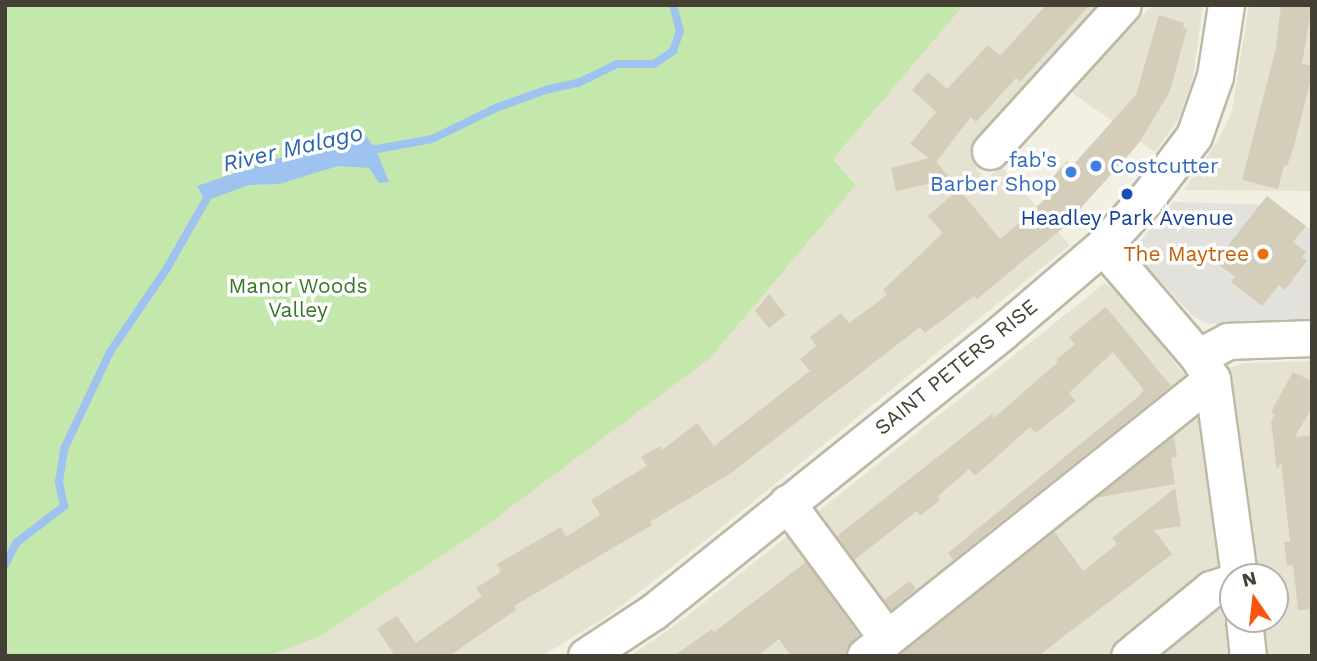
<!DOCTYPE html>
<html>
<head>
<meta charset="utf-8">
<style>
	body { margin:0 }
	#map { position:relative; width:1317px; height:661px; overflow:hidden; background:#f2f0e3; font-family:"Work Sans",sans-serif }
	div>[style] { position:absolute }
	.residential>* { inset:0; background:#e6e2d1 }
	.green>* { inset:0; background:#c4e8ab }
	.parking>* { inset:0; background:#e2e1dc }
	.water>* { inset:0; background:#9ec3f1 }
	.stream>* { height:8px; margin:-4px; padding:0 4px; transform-origin:4px; border-radius:4px; background:#9ec3f1 }
	.building>* { inset:0; background:#d4cdb9 }
	.roads { filter:drop-shadow(2px 0 #bdb9a6) drop-shadow(-2px 0 #bdb9a6) drop-shadow(0 2px #bdb9a6) drop-shadow(0 -2px #bdb9a6) }
	.minor>* { height:35px; margin:-17.5px; padding:0 17.5px; transform-origin:17.5px; border-radius:17.5px; background:#fff }
	.dots>* { width:19px; height:19px; translate:-50% -50%; box-sizing:border-box; border:4px solid #fff; border-radius:50% }
	span { translate:-50% -50%; white-space:nowrap; text-align:center; line-height:1.15; -webkit-text-stroke:7px #fff; paint-order:stroke }
	.shop-label { font-size:21px; color:#366cbe }
	.right { translate:-100% -50%; text-align:right }
	.left { translate:0 -50%; text-align:left }
	.transit-label { font-size:21px; color:#164399 }
	.food-label { font-size:21px; color:#c56008 }
	.park-label { font-size:21px; color:#3a7626 }
	.street-label { font-size:21px; color:#444033 }
	.water-label { font-size:23px; color:#2c66b1; font-style:italic }
	.frame { position:absolute; inset:0; border:7px solid #444033; pointer-events:none }
	.north { position:absolute; left:1219px; top:563px; width:70px; height:70px; box-sizing:border-box; background:#fff; border:2px solid #b4b3ad; border-radius:50%; rotate:346deg; font-size:19px; font-weight:700; line-height:28px; text-align:center; color:#444033 }
	.north::after { content:''; display:block; margin:auto; width:24px; height:32px; background:#fd530f; clip-path:polygon(50% 0,100% 100%,50% 72%,0 100%) }
</style>
</head>
<body>
<div id="map">
	<div class="residential">
		<i style="clip-path:polygon(964px 5px,1117px 5px,972px 162px,986px 181px,1000px 165px,1070px 245px,707px 539px,612px 613px,542px 656px,268px 656px,319px 637px,476px 533px,856px 184px,833px 159px)"></i>
		<i style="clip-path:polygon(1152px 5px,1203px 5px,1192px 83px,1179px 118px,1155px 152px,1071px 92px)"></i>
		<i style="clip-path:polygon(1249px 5px,1312px 5px,1312px 191px,1184px 190px,1218px 141px,1232px 111px)"></i>
		<i style="clip-path:polygon(evenodd,1105px 283px,1120px 294px,1188px 379px,1246px 363px,1312px 361px,1312px 656px,630px 656px,673px 627px,1105px 283px,1233px 577px,1275px 577px,1275px 619px,1233px 619px,1233px 577px)"></i>
	</div>
	<div class="green">
		<i style="clip-path:polygon(5px 5px,964px 5px,833px 159px,856px 185px,710px 358px,476px 533px,319px 637px,268px 656px,5px 656px)"></i>
	</div>
	<div class="parking">
		<i style="clip-path:polygon(1173px 202px,1279px 205px,1216px 262px,1235px 277px,1231px 282px,1262px 306px,1279px 285px,1285px 290px,1307px 262px,1302px 257px,1306px 252px,1293px 242px,1306px 226px,1312px 230px,1312px 320px,1208px 324px,1194px 317px,1137px 256px,1140px 242px)"></i>
	</div>
	<div class="water">
		<i style="clip-path:polygon(362px 130px,376px 150px,389px 182px,379px 183px,369px 168px,338px 166px,279px 184px,249px 185px,205px 201px,197px 186px)"></i>
	</div>
	<div class="stream">
		<i style="left:366px;top:151px;width:67px;rotate:-10.3deg"></i>
		<i style="left:432px;top:139px;width:73px;rotate:-25.9deg"></i>
		<i style="left:498px;top:107px;width:54px;rotate:-19.4deg"></i>
		<i style="left:549px;top:89px;width:30px;rotate:-12deg"></i>
		<i style="left:578px;top:83px;width:43px;rotate:-26deg"></i>
		<i style="left:617px;top:64px;width:37px"></i>
		<i style="left:654px;top:64px;width:23px;rotate:-34deg"></i>
		<i style="left:673px;top:51px;width:21px;rotate:-71deg"></i>
		<i style="left:680px;top:31px;width:27px;rotate:-105deg"></i>
		<i style="left:5px;top:565px;width:25px;rotate:-63deg"></i>
		<i style="left:16px;top:543px;width:61px;rotate:-37.6deg"></i>
		<i style="left:64px;top:506px;width:25px;rotate:-102deg"></i>
		<i style="left:59px;top:482px;width:33px;rotate:-81deg"></i>
		<i style="left:64px;top:449px;width:107px;rotate:-64.6deg"></i>
		<i style="left:110px;top:352px;width:102px;rotate:-55.8deg"></i>
		<i style="left:167px;top:268px;width:86px;rotate:-60.2deg"></i>
	</div>
	<div class="building">
		<i style="clip-path:polygon(1046px 5px,1090px 5px,1020px 82px,1016px 78px,976px 122px,971px 117px,936px 162px,951px 179px,896px 191px,891px 168px,929px 158px,910px 144px,936px 112px,912px 90px,928px 72px,947px 89px,988px 45px,1000px 56px)"></i>
		<i style="clip-path:polygon(1281px 5px,1312px 5px,1302px 64px,1312px 66px,1312px 74px,1294px 146px,1287px 166px,1284px 165px,1278px 189px,1242px 180px,1276px 48px)"></i>
		<i style="clip-path:polygon(1159px 15px,1184px 23px,1183px 28px,1187px 29px,1170px 91px,1139px 143px,1063px 228px,977px 299px,974px 296px,925px 333px,920px 327px,731px 473px,650px 522px,652px 525px,514px 606px,516px 610px,449px 656px,395px 656px,377px 629px,388px 621px,397px 616px,416px 643px,482px 596px,476px 588px,501px 572px,497px 564px,561px 527px,566px 537px,600px 515px,591px 500px,647px 466px,641px 457px,660px 446px,662px 450px,697px 423px,714px 446px,810px 371px,800px 359px,816px 346px,810px 337px,841px 313px,849px 323px,887px 295px,883px 290px,943px 233px,928px 216px,959px 189px,1000px 239px,1031px 213px,1052px 191px,1045px 186px,1067px 161px,1072px 166px,1136px 95px)"></i>
		<i style="clip-path:polygon(1267px 196px,1306px 226px,1293px 242px,1306px 252px,1302px 257px,1307px 261px,1285px 290px,1279px 285px,1262px 306px,1231px 282px,1235px 277px,1215px 262px)"></i>
		<i style="clip-path:polygon(769px 294px,786px 315px,769px 328px,755px 311px)"></i>
		<i style="clip-path:polygon(1106px 307px,1171px 386px,953px 560px,948px 553px,1139px 396px,1144px 390px,1113px 352px,1069px 393px,1076px 401px,1036px 433px,1030px 427px,975px 476px,969px 469px,937px 497px,940px 500px,920px 516px,917px 511px,854px 560px,837px 536px,992px 414px,994px 418px,1058px 362px,1056px 360px,1075px 344px,1069px 337px)"></i>
		<i style="clip-path:polygon(1293px 372px,1312px 381px,1312px 407px,1295px 437px,1312px 435px,1312px 609px,1298px 610px,1293px 565px,1287px 566px,1284px 542px,1290px 542px,1281px 462px,1277px 470px,1271px 422px,1275px 414px,1271px 412px)"></i>
		<i style="clip-path:polygon(1174px 435px,1177px 457px,1171px 458px,1175px 484px,1095px 498px)"></i>
		<i style="clip-path:polygon(1175px 488px,1181px 526px,1154px 530px,1172px 554px,1038px 656px,898px 656px,1054px 531px,1083px 571px,1117px 544px,1112px 538px)"></i>
		<i style="clip-path:polygon(806px 562px,859px 635px,847px 648px,845px 656px,791px 656px,779px 639px,758px 656px,674px 656px,712px 629px,714px 632px)"></i>
		<i style="clip-path:polygon(910px 581px,916px 589px,891px 610px,884px 600px)"></i>
	</div>
	<div class="roads">
		<div class="minor">
			<i style="left:990px;top:151px;width:197px;rotate:-47.7deg"></i>
			<i style="left:1103px;top:246px;width:146px;rotate:49.4deg"></i>
			<i style="left:1198px;top:357px;width:26px;rotate:58deg"></i>
			<i style="left:1212px;top:379px;width:200px;rotate:82.2deg"></i>
			<i style="left:1198px;top:357px;width:34px;rotate:-28deg"></i>
			<i style="left:1228px;top:341px;width:84px;rotate:-2deg"></i>
			<i style="left:787px;top:503px;width:168px;rotate:53.5deg"></i>
			<i style="left:1244px;top:619px;width:37px;rotate:84deg"></i>
			<i style="left:586px;top:656px;width:80px;rotate:-33.3deg"></i>
			<i style="left:653px;top:612px;width:446px;rotate:-38.7deg"></i>
			<i style="left:1001px;top:333px;width:134px;rotate:-40.5deg"></i>
			<i style="left:1103px;top:246px;width:69px;rotate:-48deg"></i>
			<i style="left:1149px;top:195px;width:74px;rotate:-52.7deg"></i>
			<i style="left:1194px;top:136px;width:64px;rotate:-70.7deg"></i>
			<i style="left:1215px;top:76px;width:72px;rotate:-81.2deg"></i>
			<i style="left:865px;top:656px;width:444px;rotate:-38.6deg"></i>
			<i style="left:1129px;top:656px;width:106px;rotate:-39.3deg"></i>
			<i style="left:1211px;top:589px;width:23px;rotate:-18deg"></i>
		</div>
	</div>
	<div class="dots">
		<i style="left:1096px;top:166px;background:#3f7fe0"></i>
		<i style="left:1071px;top:172px;background:#3f7fe0"></i>
		<i style="left:1127px;top:194px;background:#1a4fb4"></i>
		<i style="left:1263px;top:254px;background:#e8710a"></i>
	</div>
	<div class="shop-label">
		<span class="right" style="left:1057px;top:172px">fab's<br>Barber Shop</span>
		<span class="left" style="left:1110px;top:166px">Costcutter</span>
	</div>
	<div class="transit-label">
		<span style="left:1127px;top:218px">Headley Park Avenue</span>
	</div>
	<div class="food-label">
		<span class="right" style="left:1249px;top:254px">The Maytree</span>
	</div>
	<div class="park-label">
		<span style="left:298px;top:298px">Manor Woods<br>Valley</span>
	</div>
	<div class="street-label">
		<span style="left:956px;top:367px;rotate:-39deg">SAINT PETERS RISE</span>
	</div>
	<div class="water-label">
		<span style="left:293px;top:149px;rotate:-13deg">River Malago</span>
	</div>
	<div class="frame"></div>
	<div class="north">N</div>
</div>
</body>
</html>
